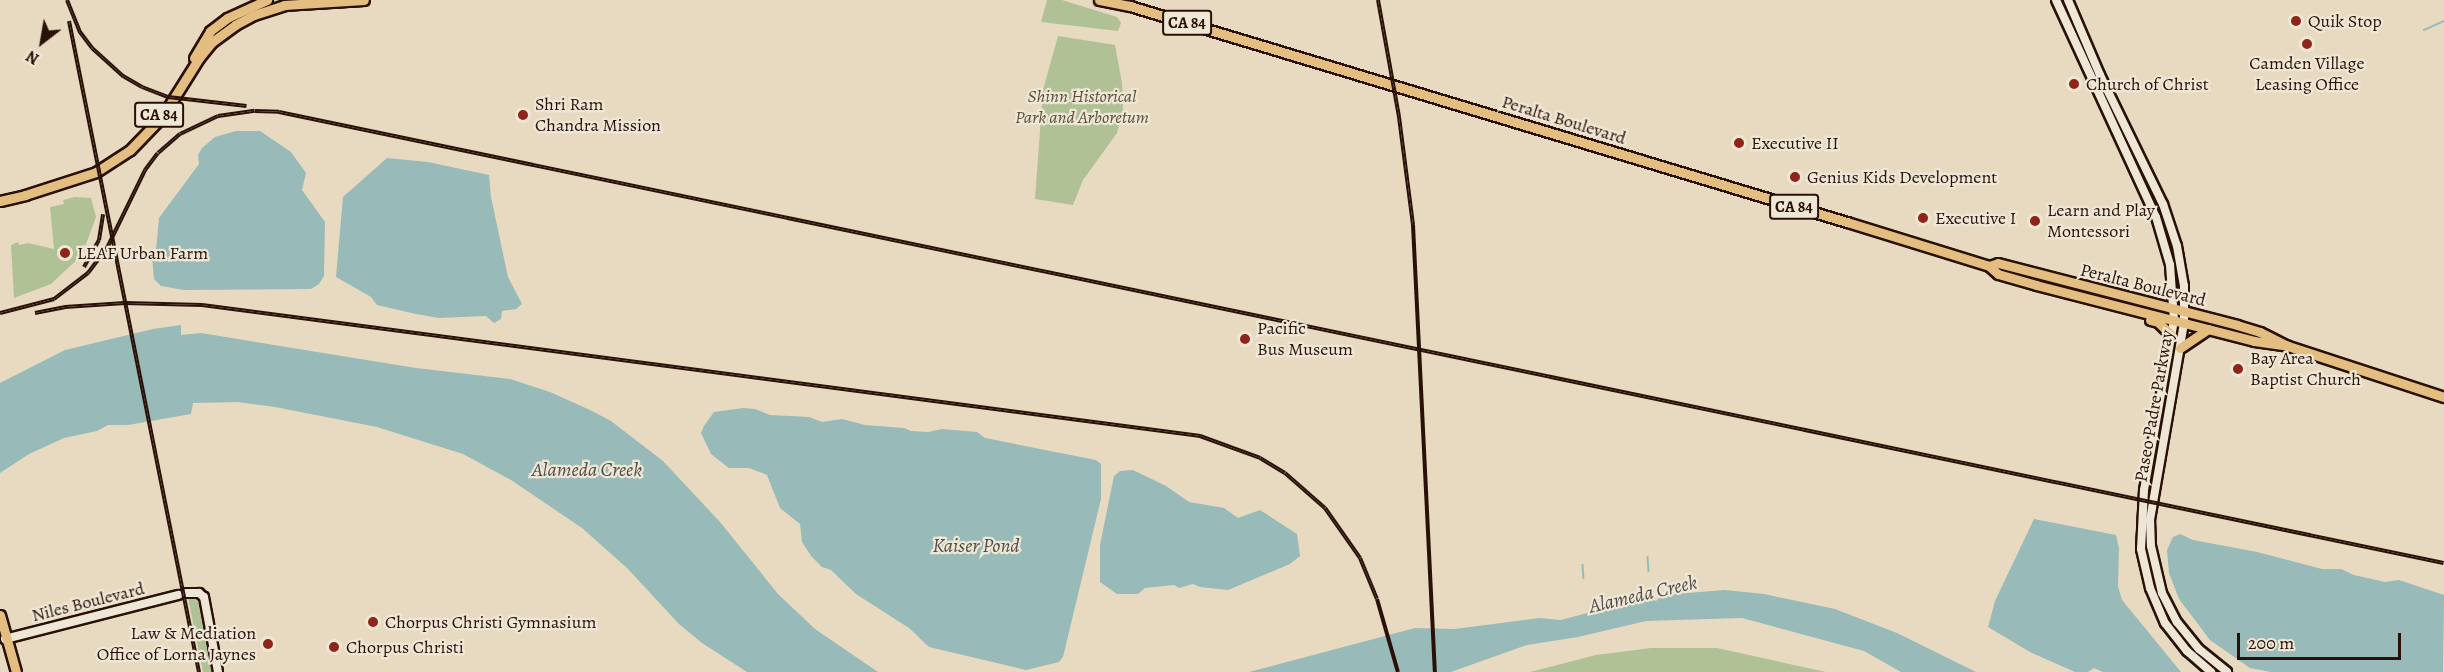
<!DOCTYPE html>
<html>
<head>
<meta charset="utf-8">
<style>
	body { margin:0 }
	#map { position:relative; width:2444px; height:672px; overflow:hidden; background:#e7dac0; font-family:Alegreya,serif }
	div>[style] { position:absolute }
	.green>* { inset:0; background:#b1c196 }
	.water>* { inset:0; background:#98bab8 }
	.stream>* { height:1.5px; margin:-0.75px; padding:0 0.75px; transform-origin:0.75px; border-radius:0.75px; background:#98bab8 }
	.roads { filter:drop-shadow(2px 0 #291108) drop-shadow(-2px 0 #291108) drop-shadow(0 2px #291108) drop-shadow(0 -2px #291108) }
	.secondary>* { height:8px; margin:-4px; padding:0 4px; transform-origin:4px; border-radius:4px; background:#efe7d6 }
	.primary>* { height:9px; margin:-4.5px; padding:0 4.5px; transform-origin:4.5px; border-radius:4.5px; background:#e4bd80 }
	.rail>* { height:4px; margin-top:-2px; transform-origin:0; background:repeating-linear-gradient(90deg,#efe7d6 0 4.5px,#291108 0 9px); box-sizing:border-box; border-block:2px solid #291108 }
	.dots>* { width:16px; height:16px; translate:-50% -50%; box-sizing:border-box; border:3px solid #efe7d6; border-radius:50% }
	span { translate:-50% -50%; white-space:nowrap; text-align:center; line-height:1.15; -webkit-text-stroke:4.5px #efe7d6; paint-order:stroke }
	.shield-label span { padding:2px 4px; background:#efe7d6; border:2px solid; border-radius:4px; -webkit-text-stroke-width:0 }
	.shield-label { font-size:16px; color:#291108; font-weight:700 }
	.poi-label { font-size:18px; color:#291108 }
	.left { translate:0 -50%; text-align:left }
	.right { translate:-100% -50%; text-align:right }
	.park-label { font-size:18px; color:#594f3a; font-style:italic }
	.street-label { font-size:18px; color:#291108 }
	.water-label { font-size:20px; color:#504c46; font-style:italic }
	.north { position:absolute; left:12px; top:12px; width:60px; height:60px; -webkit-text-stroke:4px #efe7d6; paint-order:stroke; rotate:211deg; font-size:16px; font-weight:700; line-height:24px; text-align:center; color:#291108 }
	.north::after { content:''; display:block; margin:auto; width:21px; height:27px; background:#291108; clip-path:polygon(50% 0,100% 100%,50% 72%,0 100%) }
	.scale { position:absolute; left:2237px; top:633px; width:164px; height:27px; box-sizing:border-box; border:3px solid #291108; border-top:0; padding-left:8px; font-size:18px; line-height:21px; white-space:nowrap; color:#291108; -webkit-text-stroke:4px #efe7d6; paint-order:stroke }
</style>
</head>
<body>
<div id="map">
	<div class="green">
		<i style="clip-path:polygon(1047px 0,1062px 0,1117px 17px,1121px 23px,1118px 31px,1041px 22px)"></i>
		<i style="clip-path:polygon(1058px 36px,1115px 45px,1122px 83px,1123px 109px,1117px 133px,1083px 180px,1073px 205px,1035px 199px,1043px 90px)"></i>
		<i style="clip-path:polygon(75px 197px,91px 198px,96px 217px,82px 255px,51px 284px,14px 298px,11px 245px,18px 242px,19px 245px,28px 243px,54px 249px,50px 207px,64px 204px,63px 200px)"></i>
		<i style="clip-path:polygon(188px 598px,193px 598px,199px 603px,213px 672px,203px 672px)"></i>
		<i style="clip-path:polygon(1651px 648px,1717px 648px,1826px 672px,1530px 672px,1596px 655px)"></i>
	</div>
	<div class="water">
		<i style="clip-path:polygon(236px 131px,260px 131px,291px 152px,306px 173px,302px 190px,325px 222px,324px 276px,319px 284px,311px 289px,184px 290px,161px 286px,154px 279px,152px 256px,156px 250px,159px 218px,199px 164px,198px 155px,202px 148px,215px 137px)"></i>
		<i style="clip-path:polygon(387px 158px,428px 162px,489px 175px,491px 197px,508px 277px,522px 304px,516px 309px,502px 311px,501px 319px,494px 323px,486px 316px,439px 318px,416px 314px,377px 305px,371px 297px,336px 277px,343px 197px)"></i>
		<i style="clip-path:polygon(181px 325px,181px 335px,201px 333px,416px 368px,510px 379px,550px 392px,590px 410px,611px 421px,663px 461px,720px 522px,778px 594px,815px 629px,878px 672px,747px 672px,702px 643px,679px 624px,627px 568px,582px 528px,511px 480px,463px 454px,377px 427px,275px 407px,238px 402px,193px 403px,191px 414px,128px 425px,108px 425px,97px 431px,64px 438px,29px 454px,0 473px,0 383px,65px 350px,153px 329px)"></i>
		<i style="clip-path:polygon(743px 408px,755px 409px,770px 415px,809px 417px,822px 422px,842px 419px,865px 425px,904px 428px,911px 431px,928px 432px,942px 429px,977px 432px,985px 438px,1096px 460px,1101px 464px,1101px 499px,1063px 657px,1059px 662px,1026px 670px,929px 647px,909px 628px,856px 594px,831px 570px,822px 567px,812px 557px,802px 542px,800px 524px,780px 508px,767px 475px,749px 468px,729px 468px,711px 454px,701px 433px,704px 426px,714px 412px)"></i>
		<i style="clip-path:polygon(1133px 470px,1166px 486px,1189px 502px,1224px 508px,1238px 518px,1260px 510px,1297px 534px,1300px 556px,1290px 564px,1228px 590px,1200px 587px,1193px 584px,1179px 588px,1174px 585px,1145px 588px,1138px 594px,1117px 594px,1100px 582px,1100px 545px,1114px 476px,1120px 471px)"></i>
		<i style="clip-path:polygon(2034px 519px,2116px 535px,2119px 548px,2118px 586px,2122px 600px,2181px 672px,2103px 672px,2094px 668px,2088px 672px,2075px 672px,2030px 652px,1988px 627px,1995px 601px)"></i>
		<i style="clip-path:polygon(2180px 534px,2193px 540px,2257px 552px,2322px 569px,2341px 569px,2354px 575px,2385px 582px,2399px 580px,2444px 595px,2443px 672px,2271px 672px,2250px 668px,2210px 640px,2179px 599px,2169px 573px,2167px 550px,2173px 537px)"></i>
		<i style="clip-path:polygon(1725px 590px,1764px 594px,1835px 609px,1897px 633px,1976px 672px,1901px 672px,1864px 651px,1742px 618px,1646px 621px,1578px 637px,1527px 645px,1451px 672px,1249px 672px,1415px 628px,1455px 629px,1539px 618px,1561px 620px,1647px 597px,1656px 601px,1662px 595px)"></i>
	</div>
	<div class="stream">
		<i style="left:2424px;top:30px;width:22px;rotate:-24deg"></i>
		<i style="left:1648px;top:557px;width:14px;rotate:86deg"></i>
		<i style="left:1583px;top:565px;width:13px;rotate:86deg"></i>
	</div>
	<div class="roads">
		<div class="secondary">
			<i style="left:2056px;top:0;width:239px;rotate:65.3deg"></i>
			<i style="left:2156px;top:217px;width:50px;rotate:73.7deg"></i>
			<i style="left:2170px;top:265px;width:55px;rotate:85.8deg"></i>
			<i style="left:2174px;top:320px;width:173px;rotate:100deg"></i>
			<i style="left:2144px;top:490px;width:59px;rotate:92.9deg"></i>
			<i style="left:2141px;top:549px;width:40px;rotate:77deg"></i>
			<i style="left:2150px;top:588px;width:38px;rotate:67deg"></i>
			<i style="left:2165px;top:623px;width:36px;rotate:52deg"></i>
			<i style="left:2187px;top:651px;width:32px;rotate:41deg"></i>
			<i style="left:2068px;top:0;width:82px;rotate:66.9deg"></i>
			<i style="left:2100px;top:75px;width:144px;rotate:64deg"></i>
			<i style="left:2163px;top:204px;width:44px;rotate:71.6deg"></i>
			<i style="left:2177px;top:246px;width:41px;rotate:80.1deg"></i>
			<i style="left:2184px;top:286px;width:37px;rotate:90deg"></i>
			<i style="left:2184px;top:323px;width:199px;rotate:99.8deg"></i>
			<i style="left:2150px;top:519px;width:27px;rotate:88deg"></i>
			<i style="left:2151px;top:546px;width:48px;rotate:76.8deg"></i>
			<i style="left:2162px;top:593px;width:33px;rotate:63deg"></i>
			<i style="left:2177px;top:622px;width:35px;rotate:51deg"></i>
			<i style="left:2199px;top:649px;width:36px;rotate:39deg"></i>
			<i style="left:186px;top:593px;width:13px"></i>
			<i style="left:199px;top:593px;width:6px;rotate:39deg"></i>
			<i style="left:204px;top:597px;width:76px;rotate:79.4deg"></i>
			<i style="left:5px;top:639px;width:179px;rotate:-14.3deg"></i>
		</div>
		<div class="primary">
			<i style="left:1099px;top:0;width:32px;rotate:11deg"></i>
			<i style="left:1130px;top:6px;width:749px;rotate:16.77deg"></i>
			<i style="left:1847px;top:222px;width:149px;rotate:17.2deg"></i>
			<i style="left:1989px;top:266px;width:12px;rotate:42deg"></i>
			<i style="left:1998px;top:274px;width:40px;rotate:16deg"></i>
			<i style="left:2036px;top:285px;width:225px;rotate:14.4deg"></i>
			<i style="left:2254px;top:341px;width:34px;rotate:8deg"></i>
			<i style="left:194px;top:58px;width:31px;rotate:-59deg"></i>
			<i style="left:210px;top:31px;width:21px;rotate:-37deg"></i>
			<i style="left:227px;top:18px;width:44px;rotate:-24.2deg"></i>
			<i style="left:0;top:201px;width:26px;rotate:-13deg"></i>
			<i style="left:25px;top:195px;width:75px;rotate:-17.9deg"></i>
			<i style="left:96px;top:172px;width:40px;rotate:-32.9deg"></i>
			<i style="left:130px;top:150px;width:46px;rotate:-45.9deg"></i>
			<i style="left:162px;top:117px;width:70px;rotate:-57.9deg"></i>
			<i style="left:199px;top:58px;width:21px;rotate:-51deg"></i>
			<i style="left:212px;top:42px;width:29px;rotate:-36deg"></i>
			<i style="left:235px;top:25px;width:21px;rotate:-28deg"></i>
			<i style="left:254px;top:15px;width:32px;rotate:-18deg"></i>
			<i style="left:284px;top:5px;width:80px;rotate:-3.6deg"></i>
			<i style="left:1989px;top:266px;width:9px;rotate:-18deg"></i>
			<i style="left:1998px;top:263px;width:247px;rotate:14.5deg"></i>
			<i style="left:2237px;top:325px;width:24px;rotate:17deg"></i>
			<i style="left:2260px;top:332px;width:31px;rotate:27deg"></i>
			<i style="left:2288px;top:346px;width:164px;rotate:18.1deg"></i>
			<i style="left:2150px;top:320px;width:8px;rotate:14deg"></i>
			<i style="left:2158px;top:322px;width:20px;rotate:45deg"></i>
			<i style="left:2180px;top:348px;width:34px;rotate:-34deg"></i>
			<i style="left:0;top:615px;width:59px;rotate:74.3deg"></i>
		</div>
	</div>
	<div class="rail">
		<i style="left:67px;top:0;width:35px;rotate:68deg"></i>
		<i style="left:80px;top:32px;width:20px;rotate:53deg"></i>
		<i style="left:92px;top:48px;width:42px;rotate:42.1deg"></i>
		<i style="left:123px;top:76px;width:22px;rotate:30deg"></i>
		<i style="left:142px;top:87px;width:28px;rotate:21deg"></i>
		<i style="left:168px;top:97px;width:79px;rotate:6.6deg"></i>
		<i style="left:1378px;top:0;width:119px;rotate:79.8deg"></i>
		<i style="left:1399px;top:117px;width:109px;rotate:82.6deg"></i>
		<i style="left:1413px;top:225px;width:448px;rotate:87.2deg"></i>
		<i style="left:69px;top:21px;width:664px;rotate:78.71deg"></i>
		<i style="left:84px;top:267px;width:31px;rotate:-61deg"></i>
		<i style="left:99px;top:240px;width:26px;rotate:-81deg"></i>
		<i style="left:0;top:313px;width:56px;rotate:-14.5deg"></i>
		<i style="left:54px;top:299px;width:43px;rotate:-37.4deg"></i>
		<i style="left:88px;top:273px;width:31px;rotate:-53deg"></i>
		<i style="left:107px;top:248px;width:87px;rotate:-64deg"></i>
		<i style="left:145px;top:170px;width:21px;rotate:-53deg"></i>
		<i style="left:158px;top:153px;width:29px;rotate:-41deg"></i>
		<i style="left:180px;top:134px;width:42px;rotate:-25.3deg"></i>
		<i style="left:218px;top:116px;width:37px;rotate:-8deg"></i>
		<i style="left:255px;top:111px;width:24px;rotate:2deg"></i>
		<i style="left:279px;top:112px;width:2211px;rotate:11.77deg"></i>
		<i style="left:35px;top:313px;width:31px;rotate:-11deg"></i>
		<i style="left:65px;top:307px;width:60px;rotate:-3.8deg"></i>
		<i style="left:125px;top:303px;width:77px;rotate:1.5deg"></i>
		<i style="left:202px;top:305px;width:1007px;rotate:7.48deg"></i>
		<i style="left:1200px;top:436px;width:64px;rotate:20.1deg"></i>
		<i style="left:1260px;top:458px;width:29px;rotate:31deg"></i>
		<i style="left:1285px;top:473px;width:53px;rotate:41.2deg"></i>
		<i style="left:1325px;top:508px;width:61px;rotate:55deg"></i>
		<i style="left:1360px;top:558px;width:44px;rotate:67.5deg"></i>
		<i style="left:1377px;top:599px;width:76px;rotate:74deg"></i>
	</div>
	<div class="dots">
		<i style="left:2296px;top:21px;background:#8f2418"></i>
		<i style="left:2307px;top:44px;background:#8f2418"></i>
		<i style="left:2074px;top:84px;background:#8f2418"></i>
		<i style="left:523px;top:115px;background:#8f2418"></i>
		<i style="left:1739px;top:143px;background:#8f2418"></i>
		<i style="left:1795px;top:177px;background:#8f2418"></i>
		<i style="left:1923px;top:218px;background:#8f2418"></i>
		<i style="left:2035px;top:221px;background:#8f2418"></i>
		<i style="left:65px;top:253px;background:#8f2418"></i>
		<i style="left:1245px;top:339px;background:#8f2418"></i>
		<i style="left:2238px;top:369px;background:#8f2418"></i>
		<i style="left:373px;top:622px;background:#8f2418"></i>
		<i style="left:268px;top:644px;background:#8f2418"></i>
		<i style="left:334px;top:647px;background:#8f2418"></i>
	</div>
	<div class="shield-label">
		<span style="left:1187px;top:23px">CA 84</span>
		<span style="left:159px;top:115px">CA 84</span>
		<span style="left:1794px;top:207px">CA 84</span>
	</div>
	<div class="poi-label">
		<span class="left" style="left:2308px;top:21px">Quik Stop</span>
		<span style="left:2307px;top:74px">Camden Village<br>Leasing Office</span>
		<span class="left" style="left:2086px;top:84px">Church of Christ</span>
		<span class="left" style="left:535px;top:115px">Shri Ram<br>Chandra Mission</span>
		<span class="left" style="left:1751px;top:143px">Executive II</span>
		<span class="left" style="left:1807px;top:177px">Genius Kids Development</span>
		<span class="left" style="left:2047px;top:221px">Learn and Play<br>Montessori</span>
		<span class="left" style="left:1935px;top:218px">Executive I</span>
		<span class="left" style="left:77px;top:253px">LEAF Urban Farm</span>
		<span class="left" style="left:1257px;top:339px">Pacific<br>Bus Museum</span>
		<span class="left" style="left:2250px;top:369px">Bay Area<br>Baptist Church</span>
		<span class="left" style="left:385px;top:622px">Chorpus Christi Gymnasium</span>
		<span class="right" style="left:256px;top:644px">Law &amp; Mediation<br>Office of Lorna Jaynes</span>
		<span class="left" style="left:346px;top:647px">Chorpus Christi</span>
	</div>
	<div class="park-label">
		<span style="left:1082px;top:107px">Shinn Historical<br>Park and Arboretum</span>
	</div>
	<div class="street-label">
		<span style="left:1564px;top:120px;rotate:17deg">Peralta Boulevard</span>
		<span style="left:2143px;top:285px;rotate:14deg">Peralta Boulevard</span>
		<span style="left:2154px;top:406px;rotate:-80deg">Paseo Padre Parkway</span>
		<span style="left:88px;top:602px;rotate:-14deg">Niles Boulevard</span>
	</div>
	<div class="water-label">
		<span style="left:587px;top:469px">Alameda Creek</span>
		<span style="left:976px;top:545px">Kaiser Pond</span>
		<span style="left:1643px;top:594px;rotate:-13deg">Alameda Creek</span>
	</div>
	<div class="north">N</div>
	<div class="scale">200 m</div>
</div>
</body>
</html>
